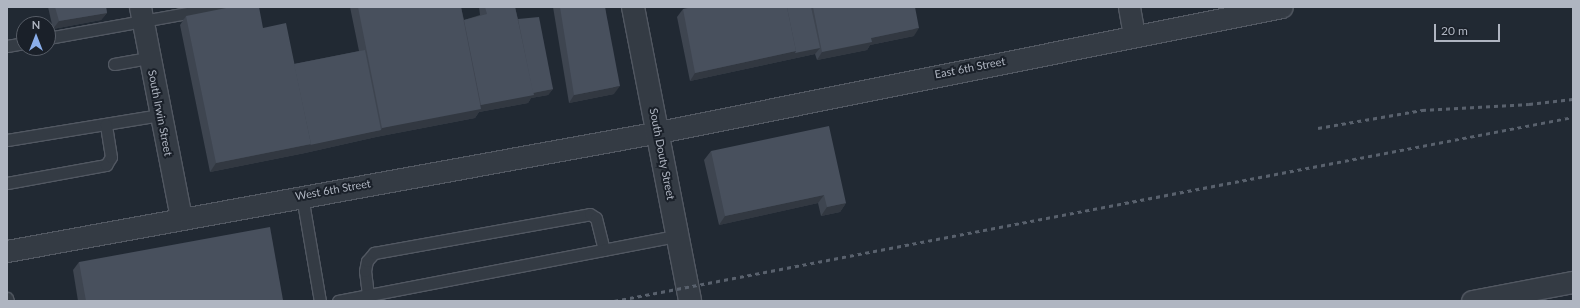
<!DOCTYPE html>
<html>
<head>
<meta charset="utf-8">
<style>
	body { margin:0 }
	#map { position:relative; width:1580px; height:308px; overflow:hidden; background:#212933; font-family:Lato,sans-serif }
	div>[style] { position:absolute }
	.roads { filter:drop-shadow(1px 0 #525862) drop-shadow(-1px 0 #525862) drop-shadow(0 1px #525862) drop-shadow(0 -1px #525862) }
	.service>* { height:11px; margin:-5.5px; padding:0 5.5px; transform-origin:5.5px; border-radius:5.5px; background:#343b44 }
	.minor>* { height:21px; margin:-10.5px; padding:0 10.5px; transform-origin:10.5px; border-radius:10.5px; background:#343b44 }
	.tertiary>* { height:22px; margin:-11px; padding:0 11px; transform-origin:11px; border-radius:11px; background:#343b44 }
	.rail>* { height:3px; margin-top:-1.5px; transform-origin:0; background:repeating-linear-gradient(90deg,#59616d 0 4px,transparent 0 8px) }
	.wall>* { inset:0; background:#3e4550 }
	.shaded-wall>* { inset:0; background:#323841 }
	.building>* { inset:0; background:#48505d }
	span { translate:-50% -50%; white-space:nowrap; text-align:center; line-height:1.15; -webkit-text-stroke:4px #1a2029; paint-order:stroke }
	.street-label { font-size:11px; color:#afb5c1 }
	.frame { position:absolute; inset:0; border:8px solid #afb5c1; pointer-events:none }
	.north { position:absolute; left:16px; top:16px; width:40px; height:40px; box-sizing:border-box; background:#1a2029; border:1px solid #565c66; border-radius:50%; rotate:0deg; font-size:11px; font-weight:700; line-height:16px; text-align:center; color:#afb5c1 }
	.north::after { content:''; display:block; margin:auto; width:14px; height:18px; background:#8aaeeb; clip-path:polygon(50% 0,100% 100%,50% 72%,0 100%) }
	.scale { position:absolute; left:1434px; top:24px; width:66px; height:18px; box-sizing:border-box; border:2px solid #afb5c1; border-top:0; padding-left:5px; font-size:12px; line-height:14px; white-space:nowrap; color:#afb5c1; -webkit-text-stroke:3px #1a2029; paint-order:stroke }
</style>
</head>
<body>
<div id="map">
	<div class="roads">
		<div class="service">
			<i style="left:48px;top:38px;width:176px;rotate:-10.2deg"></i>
			<i style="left:7px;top:46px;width:17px;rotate:-10deg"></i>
			<i style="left:114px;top:64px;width:36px;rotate:-10deg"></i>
			<i style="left:7px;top:140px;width:155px;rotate:-9.3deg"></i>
			<i style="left:7px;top:183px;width:101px;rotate:-10.3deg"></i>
			<i style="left:106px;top:165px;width:9px;rotate:-58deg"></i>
			<i style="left:111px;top:157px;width:33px;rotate:-99deg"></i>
			<i style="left:302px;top:196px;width:107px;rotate:80.3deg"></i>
			<i style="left:368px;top:295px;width:24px;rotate:-97deg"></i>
			<i style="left:365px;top:271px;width:10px;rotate:-79deg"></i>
			<i style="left:367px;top:261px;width:11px;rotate:-49deg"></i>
			<i style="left:374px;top:253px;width:219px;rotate:-10.2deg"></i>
			<i style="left:590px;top:214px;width:7px;rotate:34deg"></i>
			<i style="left:596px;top:218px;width:33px;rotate:76deg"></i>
			<i style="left:7px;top:298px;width:3px;rotate:72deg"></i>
			<i style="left:338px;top:301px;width:345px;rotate:-10.9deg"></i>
		</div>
		<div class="minor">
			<i style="left:140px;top:7px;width:215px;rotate:79deg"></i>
			<i style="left:1129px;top:7px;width:28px;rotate:80deg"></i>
			<i style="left:7px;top:251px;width:663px;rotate:-10.34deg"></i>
			<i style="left:659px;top:132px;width:635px;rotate:-11.35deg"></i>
			<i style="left:1472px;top:301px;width:103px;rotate:-10.7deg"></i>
		</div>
		<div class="tertiary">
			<i style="left:633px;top:7px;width:299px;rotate:79deg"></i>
		</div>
	</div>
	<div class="rail">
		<i style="left:1318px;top:128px;width:106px;rotate:-9.8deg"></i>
		<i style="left:1422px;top:110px;width:107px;rotate:-3.2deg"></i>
		<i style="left:1529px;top:104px;width:44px;rotate:-6.5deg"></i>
		<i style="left:614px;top:301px;width:976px;rotate:-10.86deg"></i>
	</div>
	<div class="wall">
		<i style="clip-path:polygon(48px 7px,106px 7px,107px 13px,101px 20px,53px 29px)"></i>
		<i style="clip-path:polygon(350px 7px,461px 7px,464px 20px,480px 15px,479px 7px,515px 7px,518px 19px,553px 89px,548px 95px,531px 98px,528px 103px,479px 112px,475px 118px,376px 137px,305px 153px,210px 172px,180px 25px,186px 16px,263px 28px,294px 64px,359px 51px)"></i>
		<i style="clip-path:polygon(553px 7px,605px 7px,614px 94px,569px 103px)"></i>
		<i style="clip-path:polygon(694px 7px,915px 7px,914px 36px,870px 45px,867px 50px,817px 60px,815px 54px,690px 81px,677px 17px,683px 9px)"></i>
		<i style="clip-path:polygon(711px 151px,846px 203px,840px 212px,821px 216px,818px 203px,719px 225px,704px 160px)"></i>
		<i style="clip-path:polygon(79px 262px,283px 301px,78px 301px,73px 270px)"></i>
	</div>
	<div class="shaded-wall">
		<i style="clip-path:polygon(107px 13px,101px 20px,53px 29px,59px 21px)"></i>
		<i style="clip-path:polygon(919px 28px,914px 36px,870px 45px,867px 50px,817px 60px,822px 52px,871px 38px)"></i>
		<i style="clip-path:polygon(820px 48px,815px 54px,690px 81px,695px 73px,796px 51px)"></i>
		<i style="clip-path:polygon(620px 86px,614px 94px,569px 103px,574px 95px)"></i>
		<i style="clip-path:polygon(553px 89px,548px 95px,531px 98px,528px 103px,479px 112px,475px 118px,376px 137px,305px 153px,210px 172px,216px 163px,381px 130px,382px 128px,532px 93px)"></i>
		<i style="clip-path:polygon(824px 195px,818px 203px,719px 225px,725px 216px)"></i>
		<i style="clip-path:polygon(846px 203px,840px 212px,821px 216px,827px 207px)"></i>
	</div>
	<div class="building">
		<i style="clip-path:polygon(55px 7px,106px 7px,107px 13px,59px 21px)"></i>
		<i style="clip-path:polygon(231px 7px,259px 7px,263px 28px,286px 23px,311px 144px,216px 163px,186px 16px)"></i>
		<i style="clip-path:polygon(358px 7px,461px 7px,481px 109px,382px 128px)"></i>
		<i style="clip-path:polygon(485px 7px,515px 7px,534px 95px,481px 105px,464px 20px,487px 14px)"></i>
		<i style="clip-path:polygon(560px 7px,605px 7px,620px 86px,574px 95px)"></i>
		<i style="clip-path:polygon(694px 7px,787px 7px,796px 51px,695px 73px,683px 9px)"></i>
		<i style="clip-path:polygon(787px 7px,811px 7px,820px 48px,795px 53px,796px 51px)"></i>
		<i style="clip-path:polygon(813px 7px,915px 7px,919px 28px,871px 38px,872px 42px,822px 52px)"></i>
		<i style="clip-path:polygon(539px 17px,553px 89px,533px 93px,518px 19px)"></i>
		<i style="clip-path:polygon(365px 50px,381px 130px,310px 145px,311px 144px,294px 64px)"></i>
		<i style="clip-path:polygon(829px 126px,846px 203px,827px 207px,824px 195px,725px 216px,711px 151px)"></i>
		<i style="clip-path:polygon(270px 227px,283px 300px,278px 301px,86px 301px,79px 262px)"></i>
	</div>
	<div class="street-label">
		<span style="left:970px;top:68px;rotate:-11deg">East 6th Street</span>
		<span style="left:160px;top:113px;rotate:79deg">South Irwin Street</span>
		<span style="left:662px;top:154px;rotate:79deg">South Douty Street</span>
		<span style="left:333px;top:190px;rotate:-10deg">West 6th Street</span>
	</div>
	<div class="frame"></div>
	<div class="north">N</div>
	<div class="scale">20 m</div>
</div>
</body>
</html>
